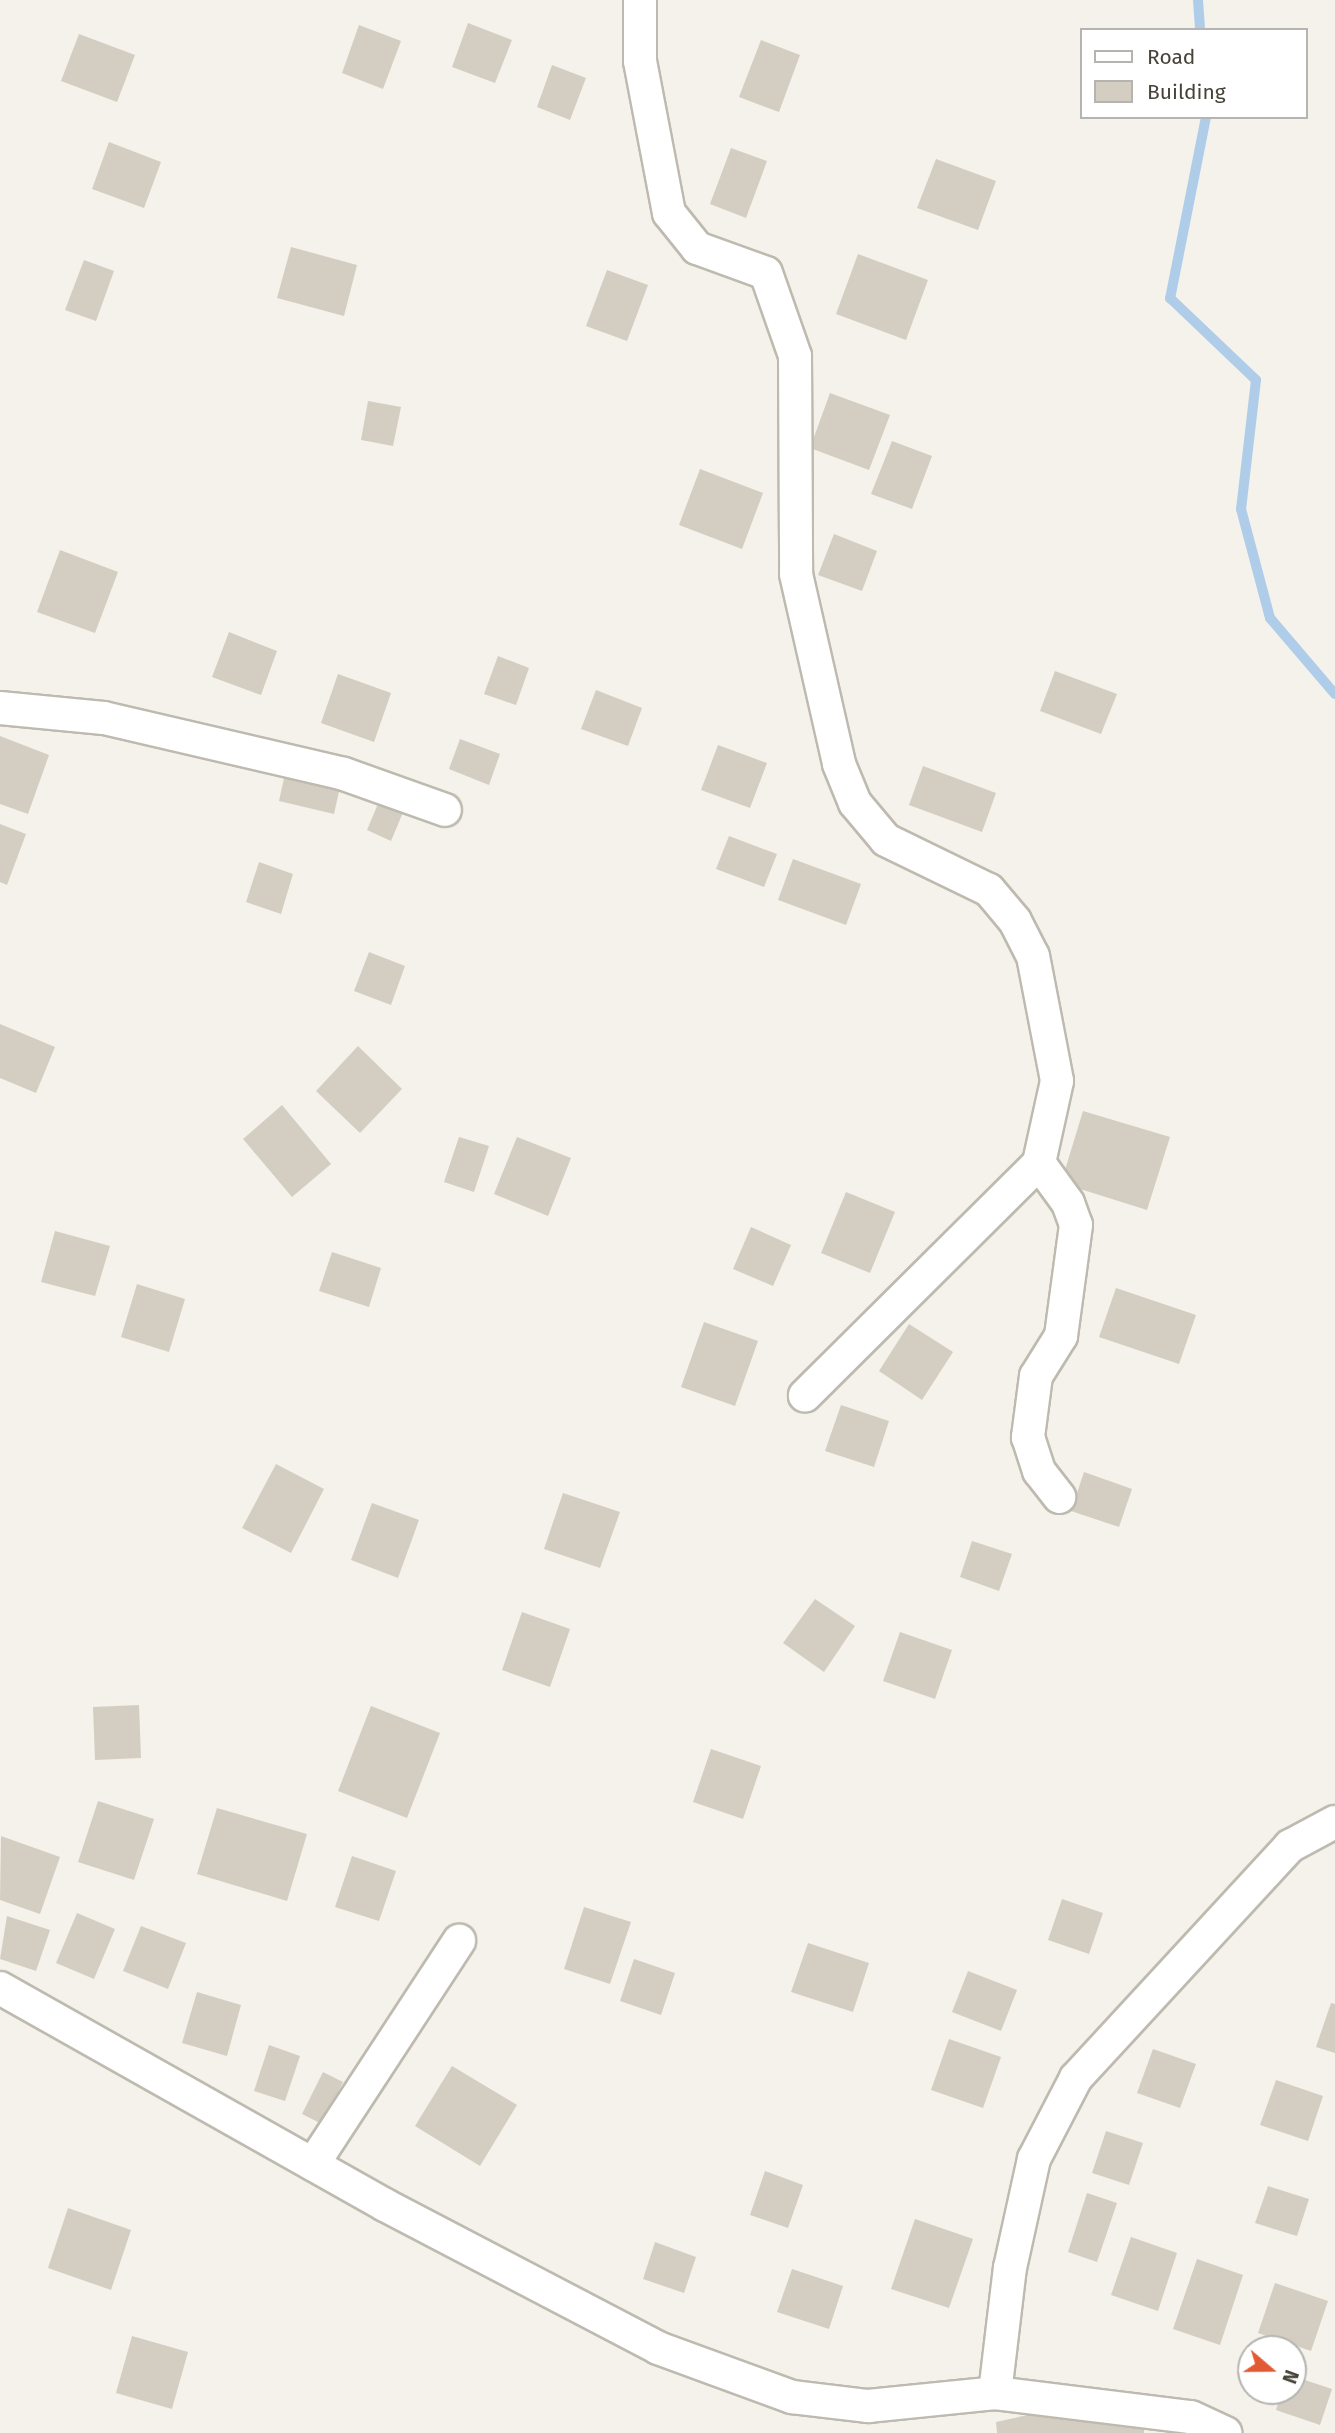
<!DOCTYPE html>
<html>
<head>
<meta charset="utf-8">
<style>
	body { margin:0 }
	#map { position:relative; width:1335px; height:2433px; overflow:hidden; background:#f4f2eb; font-family:"Fira Sans",sans-serif }
	div>[style] { position:absolute }
	.stream>* { height:10px; margin:-5px; padding:0 5px; transform-origin:5px; border-radius:5px; background:#afcde9 }
	.building>* { inset:0; background:#d4cec2 }
	.roads { filter:drop-shadow(2px 0 #bebaaf) drop-shadow(-2px 0 #bebaaf) drop-shadow(0 2px #bebaaf) drop-shadow(0 -2px #bebaaf) }
	.street>* { height:32px; margin:-16px; padding:0 16px; transform-origin:16px; border-radius:16px; background:#fff }
	span { translate:-50% -50%; white-space:nowrap; text-align:center; line-height:1.15; -webkit-text-stroke:6px #fff; paint-order:stroke }
	.legend { position:absolute; left:1080px; top:28px; width:228px; height:91px; box-sizing:border-box; background:#fff; border:2px solid #b5b4b0; margin:0; padding:9px 12px; list-style:none; font-size:21px; color:#47433a }
	.legend li { display:flex; align-items:center; gap:14px; height:35px }
	.legend b { width:35px; border:2px solid #b5b4b0 }
	.north { position:absolute; left:1237px; top:2335px; width:70px; height:70px; box-sizing:border-box; background:#fff; border:2px solid #b5b4b0; border-radius:50%; rotate:110deg; font-size:19px; font-weight:700; line-height:28px; text-align:center; color:#47433a }
	.north::after { content:''; display:block; margin:auto; width:24px; height:32px; background:#e25a34; clip-path:polygon(50% 0,100% 100%,50% 72%,0 100%) }
</style>
</head>
<body>
<div id="map">
	<div class="stream">
		<i style="left:1198px;top:0;width:30px;rotate:86deg"></i>
		<i style="left:1206px;top:117px;width:185px;rotate:101.2deg"></i>
		<i style="left:1170px;top:298px;width:119px;rotate:43.6deg"></i>
		<i style="left:1256px;top:380px;width:130px;rotate:96.6deg"></i>
		<i style="left:1241px;top:509px;width:113px;rotate:75.1deg"></i>
		<i style="left:1270px;top:618px;width:100px;rotate:49.5deg"></i>
	</div>
	<div class="building">
		<i style="clip-path:polygon(468px 23px,512px 40px,495px 83px,452px 67px)"></i>
		<i style="clip-path:polygon(359px 25px,401px 41px,383px 89px,342px 73px)"></i>
		<i style="clip-path:polygon(79px 34px,135px 55px,117px 102px,61px 81px)"></i>
		<i style="clip-path:polygon(761px 40px,800px 55px,779px 112px,739px 97px)"></i>
		<i style="clip-path:polygon(552px 65px,586px 78px,570px 120px,537px 107px)"></i>
		<i style="clip-path:polygon(109px 142px,161px 162px,144px 208px,92px 189px)"></i>
		<i style="clip-path:polygon(731px 148px,767px 161px,746px 218px,710px 204px)"></i>
		<i style="clip-path:polygon(936px 159px,996px 181px,978px 230px,917px 208px)"></i>
		<i style="clip-path:polygon(291px 247px,357px 265px,344px 316px,277px 298px)"></i>
		<i style="clip-path:polygon(858px 254px,928px 280px,906px 340px,836px 314px)"></i>
		<i style="clip-path:polygon(84px 260px,114px 271px,96px 321px,65px 310px)"></i>
		<i style="clip-path:polygon(607px 270px,648px 285px,627px 341px,586px 326px)"></i>
		<i style="clip-path:polygon(830px 393px,890px 415px,869px 470px,810px 448px)"></i>
		<i style="clip-path:polygon(368px 401px,401px 407px,393px 446px,361px 440px)"></i>
		<i style="clip-path:polygon(892px 441px,932px 456px,912px 509px,871px 494px)"></i>
		<i style="clip-path:polygon(700px 469px,763px 493px,742px 549px,679px 525px)"></i>
		<i style="clip-path:polygon(834px 534px,877px 551px,862px 591px,818px 575px)"></i>
		<i style="clip-path:polygon(60px 550px,118px 572px,95px 633px,37px 612px)"></i>
		<i style="clip-path:polygon(229px 632px,277px 651px,261px 695px,212px 677px)"></i>
		<i style="clip-path:polygon(498px 656px,529px 668px,516px 705px,484px 694px)"></i>
		<i style="clip-path:polygon(1055px 671px,1117px 694px,1101px 734px,1040px 711px)"></i>
		<i style="clip-path:polygon(338px 674px,391px 693px,374px 742px,321px 723px)"></i>
		<i style="clip-path:polygon(596px 690px,642px 708px,628px 746px,581px 729px)"></i>
		<i style="clip-path:polygon(0 736px,49px 755px,28px 814px,0 804px)"></i>
		<i style="clip-path:polygon(460px 739px,500px 754px,489px 785px,449px 769px)"></i>
		<i style="clip-path:polygon(718px 745px,767px 763px,750px 808px,701px 790px)"></i>
		<i style="clip-path:polygon(923px 766px,996px 793px,982px 832px,909px 805px)"></i>
		<i style="clip-path:polygon(285px 774px,340px 787px,334px 814px,279px 801px)"></i>
		<i style="clip-path:polygon(380px 799px,404px 810px,391px 841px,367px 830px)"></i>
		<i style="clip-path:polygon(0 824px,26px 834px,7px 885px,0 882px)"></i>
		<i style="clip-path:polygon(729px 836px,777px 854px,764px 887px,716px 869px)"></i>
		<i style="clip-path:polygon(793px 859px,861px 884px,846px 925px,778px 900px)"></i>
		<i style="clip-path:polygon(259px 862px,293px 874px,281px 914px,246px 902px)"></i>
		<i style="clip-path:polygon(369px 952px,405px 966px,391px 1005px,354px 991px)"></i>
		<i style="clip-path:polygon(0 1024px,55px 1047px,36px 1093px,0 1078px)"></i>
		<i style="clip-path:polygon(358px 1046px,402px 1089px,360px 1133px,316px 1091px)"></i>
		<i style="clip-path:polygon(282px 1105px,331px 1164px,292px 1197px,243px 1139px)"></i>
		<i style="clip-path:polygon(1083px 1111px,1170px 1137px,1147px 1210px,1061px 1183px)"></i>
		<i style="clip-path:polygon(459px 1137px,489px 1146px,474px 1192px,444px 1182px)"></i>
		<i style="clip-path:polygon(517px 1137px,571px 1158px,548px 1216px,494px 1194px)"></i>
		<i style="clip-path:polygon(846px 1192px,895px 1212px,870px 1273px,821px 1253px)"></i>
		<i style="clip-path:polygon(751px 1227px,791px 1245px,773px 1286px,733px 1269px)"></i>
		<i style="clip-path:polygon(55px 1231px,110px 1246px,95px 1296px,41px 1282px)"></i>
		<i style="clip-path:polygon(332px 1252px,381px 1268px,369px 1307px,319px 1291px)"></i>
		<i style="clip-path:polygon(137px 1284px,185px 1299px,169px 1352px,121px 1337px)"></i>
		<i style="clip-path:polygon(1116px 1288px,1196px 1315px,1179px 1364px,1099px 1337px)"></i>
		<i style="clip-path:polygon(704px 1322px,758px 1341px,735px 1406px,681px 1387px)"></i>
		<i style="clip-path:polygon(909px 1324px,953px 1352px,922px 1400px,879px 1371px)"></i>
		<i style="clip-path:polygon(841px 1405px,889px 1421px,874px 1467px,825px 1451px)"></i>
		<i style="clip-path:polygon(276px 1464px,324px 1489px,291px 1553px,242px 1528px)"></i>
		<i style="clip-path:polygon(1084px 1472px,1132px 1489px,1119px 1527px,1071px 1511px)"></i>
		<i style="clip-path:polygon(563px 1493px,620px 1512px,600px 1568px,544px 1549px)"></i>
		<i style="clip-path:polygon(372px 1503px,419px 1520px,398px 1578px,351px 1560px)"></i>
		<i style="clip-path:polygon(972px 1541px,1012px 1554px,999px 1591px,960px 1577px)"></i>
		<i style="clip-path:polygon(815px 1599px,855px 1626px,824px 1672px,783px 1643px)"></i>
		<i style="clip-path:polygon(522px 1612px,570px 1629px,550px 1687px,502px 1670px)"></i>
		<i style="clip-path:polygon(900px 1632px,952px 1650px,935px 1699px,883px 1681px)"></i>
		<i style="clip-path:polygon(139px 1705px,141px 1758px,95px 1760px,93px 1707px)"></i>
		<i style="clip-path:polygon(371px 1706px,440px 1733px,407px 1818px,338px 1791px)"></i>
		<i style="clip-path:polygon(711px 1749px,761px 1766px,743px 1819px,693px 1802px)"></i>
		<i style="clip-path:polygon(98px 1801px,154px 1819px,134px 1880px,78px 1862px)"></i>
		<i style="clip-path:polygon(217px 1808px,307px 1834px,287px 1901px,197px 1874px)"></i>
		<i style="clip-path:polygon(1px 1836px,60px 1857px,40px 1914px,0 1900px)"></i>
		<i style="clip-path:polygon(352px 1856px,396px 1871px,379px 1921px,335px 1907px)"></i>
		<i style="clip-path:polygon(1062px 1899px,1103px 1913px,1089px 1954px,1048px 1940px)"></i>
		<i style="clip-path:polygon(584px 1907px,631px 1922px,610px 1984px,564px 1969px)"></i>
		<i style="clip-path:polygon(77px 1913px,115px 1929px,94px 1979px,56px 1963px)"></i>
		<i style="clip-path:polygon(7px 1916px,50px 1930px,36px 1971px,0 1959px)"></i>
		<i style="clip-path:polygon(141px 1926px,186px 1943px,168px 1989px,123px 1971px)"></i>
		<i style="clip-path:polygon(808px 1943px,869px 1963px,853px 2012px,791px 1992px)"></i>
		<i style="clip-path:polygon(634px 1959px,675px 1973px,661px 2015px,620px 2001px)"></i>
		<i style="clip-path:polygon(968px 1971px,1017px 1990px,1001px 2031px,952px 2012px)"></i>
		<i style="clip-path:polygon(197px 1992px,241px 2005px,227px 2056px,182px 2043px)"></i>
		<i style="clip-path:polygon(1331px 2003px,1335px 2004px,1335px 2053px,1316px 2047px)"></i>
		<i style="clip-path:polygon(949px 2039px,1001px 2057px,983px 2108px,931px 2090px)"></i>
		<i style="clip-path:polygon(269px 2045px,300px 2056px,285px 2101px,254px 2091px)"></i>
		<i style="clip-path:polygon(1153px 2049px,1196px 2064px,1180px 2108px,1137px 2093px)"></i>
		<i style="clip-path:polygon(452px 2066px,517px 2105px,480px 2166px,415px 2126px)"></i>
		<i style="clip-path:polygon(323px 2072px,343px 2082px,322px 2124px,302px 2114px)"></i>
		<i style="clip-path:polygon(1276px 2080px,1323px 2096px,1308px 2141px,1260px 2125px)"></i>
		<i style="clip-path:polygon(1106px 2131px,1143px 2143px,1129px 2185px,1092px 2173px)"></i>
		<i style="clip-path:polygon(765px 2171px,803px 2185px,788px 2228px,750px 2215px)"></i>
		<i style="clip-path:polygon(1268px 2186px,1309px 2199px,1297px 2236px,1255px 2223px)"></i>
		<i style="clip-path:polygon(1087px 2193px,1117px 2203px,1097px 2262px,1068px 2252px)"></i>
		<i style="clip-path:polygon(68px 2208px,131px 2230px,111px 2290px,48px 2268px)"></i>
		<i style="clip-path:polygon(915px 2219px,973px 2239px,949px 2308px,891px 2289px)"></i>
		<i style="clip-path:polygon(1131px 2237px,1177px 2253px,1158px 2311px,1111px 2295px)"></i>
		<i style="clip-path:polygon(655px 2242px,696px 2257px,684px 2293px,643px 2279px)"></i>
		<i style="clip-path:polygon(1197px 2259px,1243px 2275px,1220px 2345px,1173px 2329px)"></i>
		<i style="clip-path:polygon(792px 2269px,843px 2286px,829px 2329px,777px 2312px)"></i>
		<i style="clip-path:polygon(1275px 2283px,1328px 2301px,1311px 2351px,1258px 2333px)"></i>
		<i style="clip-path:polygon(132px 2336px,188px 2352px,172px 2409px,116px 2393px)"></i>
		<i style="clip-path:polygon(1293px 2376px,1332px 2389px,1320px 2425px,1276px 2410px,1282px 2391px,1293px 2391px)"></i>
		<i style="clip-path:polygon(1046px 2411px,1144px 2424px,1144px 2433px,997px 2433px,996px 2422px)"></i>
	</div>
	<div class="roads">
		<div class="street">
			<i style="left:640px;top:0;width:61px;rotate:90deg"></i>
			<i style="left:640px;top:61px;width:155px;rotate:79.2deg"></i>
			<i style="left:669px;top:213px;width:45px;rotate:51.3deg"></i>
			<i style="left:697px;top:248px;width:73px;rotate:19.9deg"></i>
			<i style="left:766px;top:273px;width:88px;rotate:70.7deg"></i>
			<i style="left:795px;top:356px;width:218px;rotate:89.7deg"></i>
			<i style="left:796px;top:574px;width:195px;rotate:77.2deg"></i>
			<i style="left:839px;top:764px;width:42px;rotate:67.7deg"></i>
			<i style="left:855px;top:803px;width:48px;rotate:50deg"></i>
			<i style="left:886px;top:840px;width:114px;rotate:25.9deg"></i>
			<i style="left:989px;top:890px;width:40px;rotate:50deg"></i>
			<i style="left:1015px;top:921px;width:39px;rotate:63deg"></i>
			<i style="left:1033px;top:956px;width:127px;rotate:79.1deg"></i>
			<i style="left:1057px;top:1081px;width:84px;rotate:102.4deg"></i>
			<i style="left:1039px;top:1163px;width:330px;rotate:135.2deg"></i>
			<i style="left:0;top:708px;width:104px;rotate:5.5deg"></i>
			<i style="left:104px;top:718px;width:246px;rotate:13.1deg"></i>
			<i style="left:344px;top:774px;width:107px;rotate:19.6deg"></i>
			<i style="left:1039px;top:1163px;width:49px;rotate:54.1deg"></i>
			<i style="left:1068px;top:1203px;width:23px;rotate:70deg"></i>
			<i style="left:1076px;top:1225px;width:112px;rotate:97.7deg"></i>
			<i style="left:1061px;top:1336px;width:47px;rotate:122deg"></i>
			<i style="left:1036px;top:1376px;width:62px;rotate:97.5deg"></i>
			<i style="left:1028px;top:1437px;width:36px;rotate:72deg"></i>
			<i style="left:1039px;top:1471px;width:33px;rotate:52deg"></i>
			<i style="left:0;top:1988px;width:442px;rotate:29.4deg"></i>
			<i style="left:385px;top:2205px;width:308px;rotate:27.6deg"></i>
			<i style="left:658px;top:2348px;width:143px;rotate:20.1deg"></i>
			<i style="left:792px;top:2397px;width:77px;rotate:6.8deg"></i>
			<i style="left:868px;top:2406px;width:128px;rotate:-5.8deg"></i>
			<i style="left:995px;top:2393px;width:197px;rotate:7deg"></i>
			<i style="left:1191px;top:2417px;width:38px;rotate:25deg"></i>
			<i style="left:313px;top:2164px;width:267px;rotate:-56.8deg"></i>
			<i style="left:995px;top:2393px;width:126px;rotate:-83.2deg"></i>
			<i style="left:1010px;top:2268px;width:112px;rotate:-77.6deg"></i>
			<i style="left:1034px;top:2159px;width:91px;rotate:-62.6deg"></i>
			<i style="left:1076px;top:2078px;width:316px;rotate:-47.3deg"></i>
			<i style="left:1290px;top:1846px;width:51px;rotate:-28.1deg"></i>
		</div>
	</div>
	<ul class="legend">
	<li><b style="height:9px;background:#fff"></b>Road</li>
	<li><b style="height:19px;background:#d4cec2"></b>Building</li>
	</ul>
	<div class="north">N</div>
</div>
</body>
</html>
